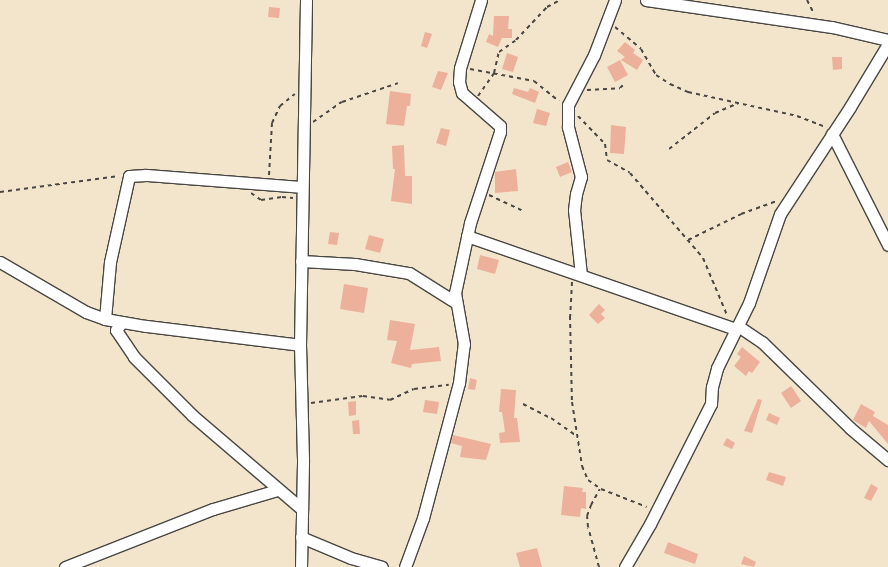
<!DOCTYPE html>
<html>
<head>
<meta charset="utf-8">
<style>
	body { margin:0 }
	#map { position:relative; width:888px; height:567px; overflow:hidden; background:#f3e5cc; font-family:"Shantell Sans",sans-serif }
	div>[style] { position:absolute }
	.building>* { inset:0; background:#ecb09b }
	.path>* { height:2px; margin-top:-1px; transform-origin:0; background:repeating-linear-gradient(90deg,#494743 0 4px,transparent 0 8px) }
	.roads { filter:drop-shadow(1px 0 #494743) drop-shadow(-1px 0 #494743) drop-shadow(0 1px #494743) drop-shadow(0 -1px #494743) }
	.street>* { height:11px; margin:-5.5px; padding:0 5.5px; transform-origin:5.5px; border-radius:5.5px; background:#fff }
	span { translate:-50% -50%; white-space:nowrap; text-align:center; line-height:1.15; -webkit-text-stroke:4px #fbf7ec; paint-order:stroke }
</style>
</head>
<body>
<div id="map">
	<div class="building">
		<i style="clip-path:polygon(269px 7px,280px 8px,279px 18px,268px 17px)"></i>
		<i style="clip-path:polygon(494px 16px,509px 16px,508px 29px,512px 29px,512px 38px,502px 38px,498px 47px,486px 42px,489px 34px,493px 36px)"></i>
		<i style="clip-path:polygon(425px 32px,432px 34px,427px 48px,421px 46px)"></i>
		<i style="clip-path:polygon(625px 42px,635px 50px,633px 53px,643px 60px,637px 70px,621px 60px,625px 57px,617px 51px)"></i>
		<i style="clip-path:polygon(507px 53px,518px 57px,513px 72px,502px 69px)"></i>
		<i style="clip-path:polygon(832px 57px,842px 57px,842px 69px,833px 70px)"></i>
		<i style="clip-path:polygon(620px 60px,628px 75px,615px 82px,607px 67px)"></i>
		<i style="clip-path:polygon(438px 71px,448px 73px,441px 90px,432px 87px)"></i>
		<i style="clip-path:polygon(514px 88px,528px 92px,530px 88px,539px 92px,535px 103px,512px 94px)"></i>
		<i style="clip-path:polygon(390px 91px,411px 94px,410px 106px,407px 106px,404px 126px,386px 124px)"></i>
		<i style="clip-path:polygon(537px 109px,550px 113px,546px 126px,533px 123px)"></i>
		<i style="clip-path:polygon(611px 125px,626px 127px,624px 154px,610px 153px)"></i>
		<i style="clip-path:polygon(441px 128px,450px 130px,446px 146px,436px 143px)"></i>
		<i style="clip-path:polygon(404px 145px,405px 176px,412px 176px,412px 204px,391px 201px,395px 169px,393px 169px,392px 146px)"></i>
		<i style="clip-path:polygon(568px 162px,572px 172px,560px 177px,556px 167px)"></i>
		<i style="clip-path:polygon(516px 169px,518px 191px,495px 193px,495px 172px)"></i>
		<i style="clip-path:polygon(330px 232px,339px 233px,337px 245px,328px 244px)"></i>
		<i style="clip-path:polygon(369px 235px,384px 239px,380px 253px,365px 249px)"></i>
		<i style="clip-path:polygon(480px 255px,499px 260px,495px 274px,477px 269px)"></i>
		<i style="clip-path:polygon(344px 284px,368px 288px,364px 313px,340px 309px)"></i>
		<i style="clip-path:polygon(599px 304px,605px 310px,601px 314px,605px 318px,598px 324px,589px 315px)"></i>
		<i style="clip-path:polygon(390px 320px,415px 324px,410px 350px,439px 347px,441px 361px,412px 364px,411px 368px,391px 363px,397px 341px,387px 340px)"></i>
		<i style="clip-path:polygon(742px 347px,760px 362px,752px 373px,749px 371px,746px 376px,734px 366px,741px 357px,737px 354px)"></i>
		<i style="clip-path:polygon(470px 378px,477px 380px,475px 390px,468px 389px)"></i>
		<i style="clip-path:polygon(791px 386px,801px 401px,791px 408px,781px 393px)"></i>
		<i style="clip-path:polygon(501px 389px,516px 390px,514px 418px,517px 418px,520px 442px,500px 443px,499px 433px,505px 432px,502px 412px,499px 412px)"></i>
		<i style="clip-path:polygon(758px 399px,762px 400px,752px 433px,744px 431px)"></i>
		<i style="clip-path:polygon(425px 400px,439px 402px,437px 414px,423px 412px)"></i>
		<i style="clip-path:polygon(356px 401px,356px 415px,349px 416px,348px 402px)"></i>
		<i style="clip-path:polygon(861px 404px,875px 412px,873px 416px,888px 425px,888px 444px,869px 421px,866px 428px,853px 420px)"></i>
		<i style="clip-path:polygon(769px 413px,780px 418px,777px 425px,766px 420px)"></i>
		<i style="clip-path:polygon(359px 420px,360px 434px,353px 434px,352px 421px)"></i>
		<i style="clip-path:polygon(453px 435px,491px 444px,486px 460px,460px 457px,462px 446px,451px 443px)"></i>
		<i style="clip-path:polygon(727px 438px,735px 443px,732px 449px,723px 445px)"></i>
		<i style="clip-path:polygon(769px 472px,786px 477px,783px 486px,766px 480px)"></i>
		<i style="clip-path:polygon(871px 484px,878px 488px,871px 501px,864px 498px)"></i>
		<i style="clip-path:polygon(564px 486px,583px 488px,582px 492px,586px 492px,586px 509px,581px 508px,580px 517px,561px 515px)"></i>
		<i style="clip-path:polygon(668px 542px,698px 554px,695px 564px,664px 553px)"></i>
		<i style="clip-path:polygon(537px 548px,542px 567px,520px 567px,516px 553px)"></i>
		<i style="clip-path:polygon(744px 556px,756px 562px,754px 567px,741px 564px)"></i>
	</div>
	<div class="path">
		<i style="left:807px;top:0;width:16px;rotate:63deg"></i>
		<i style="left:615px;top:27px;width:34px;rotate:40deg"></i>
		<i style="left:641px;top:49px;width:30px;rotate:60deg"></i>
		<i style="left:656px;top:75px;width:17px;rotate:33deg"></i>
		<i style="left:670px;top:84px;width:20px;rotate:24deg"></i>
		<i style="left:688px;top:92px;width:112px;rotate:12.4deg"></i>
		<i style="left:797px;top:116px;width:31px;rotate:21deg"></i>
		<i style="left:470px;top:69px;width:65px;rotate:10.6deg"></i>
		<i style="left:534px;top:81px;width:32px;rotate:39deg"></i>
		<i style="left:587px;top:90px;width:33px;rotate:-3deg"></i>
		<i style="left:620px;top:88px;width:8px;rotate:-45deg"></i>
		<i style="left:478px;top:96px;width:28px;rotate:-55deg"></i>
		<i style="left:494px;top:73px;width:22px;rotate:-77deg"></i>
		<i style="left:499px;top:52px;width:21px;rotate:-35deg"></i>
		<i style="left:516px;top:40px;width:45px;rotate:-46.8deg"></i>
		<i style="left:547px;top:7px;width:15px;rotate:-28deg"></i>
		<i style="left:578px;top:116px;width:39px;rotate:46deg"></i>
		<i style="left:605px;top:144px;width:16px;rotate:83deg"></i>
		<i style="left:607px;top:160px;width:26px;rotate:29deg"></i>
		<i style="left:630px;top:173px;width:112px;rotate:49.3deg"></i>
		<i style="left:703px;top:258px;width:62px;rotate:67.2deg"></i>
		<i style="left:313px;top:122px;width:35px;rotate:-35deg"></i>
		<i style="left:342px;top:102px;width:59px;rotate:-18.7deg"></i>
		<i style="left:669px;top:149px;width:58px;rotate:-38deg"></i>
		<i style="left:715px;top:113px;width:25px;rotate:-23deg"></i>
		<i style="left:269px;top:175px;width:52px;rotate:-86.7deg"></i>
		<i style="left:272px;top:123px;width:19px;rotate:-65deg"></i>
		<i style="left:280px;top:106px;width:19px;rotate:-39deg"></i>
		<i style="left:0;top:192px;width:120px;rotate:-7.7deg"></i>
		<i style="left:251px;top:193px;width:12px;rotate:35deg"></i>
		<i style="left:261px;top:200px;width:21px;rotate:-8deg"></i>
		<i style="left:282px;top:197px;width:11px;rotate:5deg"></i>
		<i style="left:489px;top:195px;width:38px;rotate:25deg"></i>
		<i style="left:688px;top:240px;width:59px;rotate:-26.1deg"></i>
		<i style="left:741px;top:214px;width:38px;rotate:-20deg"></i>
		<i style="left:572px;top:282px;width:34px;rotate:93deg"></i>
		<i style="left:570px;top:316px;width:86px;rotate:88.7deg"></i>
		<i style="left:572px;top:402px;width:65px;rotate:81.1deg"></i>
		<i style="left:582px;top:466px;width:15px;rotate:67deg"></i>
		<i style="left:588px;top:480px;width:16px;rotate:35deg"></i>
		<i style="left:601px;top:489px;width:49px;rotate:21.4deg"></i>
		<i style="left:311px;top:403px;width:52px;rotate:-7.7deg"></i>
		<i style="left:363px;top:396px;width:27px;rotate:8deg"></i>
		<i style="left:390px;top:400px;width:26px;rotate:-25deg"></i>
		<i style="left:414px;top:389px;width:35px;rotate:-7deg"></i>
		<i style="left:523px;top:404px;width:31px;rotate:27deg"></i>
		<i style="left:551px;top:418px;width:32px;rotate:35deg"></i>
		<i style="left:599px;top:567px;width:41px;rotate:-105.4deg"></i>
		<i style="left:588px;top:527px;width:11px;rotate:-95deg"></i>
		<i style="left:587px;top:516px;width:12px;rotate:-70deg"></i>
		<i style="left:591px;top:505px;width:18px;rotate:-61deg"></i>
	</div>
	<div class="roads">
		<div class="street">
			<i style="left:646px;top:0;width:188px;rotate:8.3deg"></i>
			<i style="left:832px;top:27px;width:57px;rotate:13.1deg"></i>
			<i style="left:832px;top:134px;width:124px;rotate:63.2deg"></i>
			<i style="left:467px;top:236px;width:285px;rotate:19.1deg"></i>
			<i style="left:301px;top:261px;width:54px;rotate:3.2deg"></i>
			<i style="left:355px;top:264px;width:55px;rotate:9.5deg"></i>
			<i style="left:409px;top:273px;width:54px;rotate:32.2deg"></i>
			<i style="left:0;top:262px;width:99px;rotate:30.2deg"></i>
			<i style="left:86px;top:312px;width:20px;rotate:20deg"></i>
			<i style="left:105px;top:319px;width:42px;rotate:9.7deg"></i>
			<i style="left:146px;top:326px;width:155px;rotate:7deg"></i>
			<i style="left:581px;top:275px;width:65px;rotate:-96.1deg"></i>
			<i style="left:574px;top:210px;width:16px;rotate:-83deg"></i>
			<i style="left:576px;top:194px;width:18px;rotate:-74deg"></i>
			<i style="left:581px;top:177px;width:52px;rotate:-104.6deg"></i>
			<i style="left:568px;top:127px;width:22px;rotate:-90deg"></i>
			<i style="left:568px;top:105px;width:56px;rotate:-62.5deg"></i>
			<i style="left:594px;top:55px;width:59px;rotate:-69.1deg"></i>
			<i style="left:105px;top:319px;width:57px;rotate:-85deg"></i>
			<i style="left:110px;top:262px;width:88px;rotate:-77.5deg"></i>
			<i style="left:129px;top:176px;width:17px;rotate:-3deg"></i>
			<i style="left:146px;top:175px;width:156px;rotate:4.4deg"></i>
			<i style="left:122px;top:322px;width:10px;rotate:127deg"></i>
			<i style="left:116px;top:330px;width:32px;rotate:56deg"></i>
			<i style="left:134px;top:357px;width:83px;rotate:45deg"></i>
			<i style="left:193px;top:416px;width:143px;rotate:40.5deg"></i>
			<i style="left:738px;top:326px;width:29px;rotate:34deg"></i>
			<i style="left:762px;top:342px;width:123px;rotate:44.3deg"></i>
			<i style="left:850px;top:428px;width:50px;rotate:40.1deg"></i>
			<i style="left:301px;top:537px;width:54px;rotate:22.8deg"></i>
			<i style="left:351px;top:558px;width:32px;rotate:16deg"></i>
			<i style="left:65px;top:567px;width:159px;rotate:-21.4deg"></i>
			<i style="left:213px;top:509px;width:67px;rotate:-16.5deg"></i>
			<i style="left:301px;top:567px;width:108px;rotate:-88.9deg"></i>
			<i style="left:303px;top:459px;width:114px;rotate:-91.5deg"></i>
			<i style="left:300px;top:345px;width:345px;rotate:-89deg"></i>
			<i style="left:405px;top:567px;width:52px;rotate:-69.8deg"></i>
			<i style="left:423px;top:518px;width:140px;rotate:-75.1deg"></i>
			<i style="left:459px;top:383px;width:39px;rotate:-83deg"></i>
			<i style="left:464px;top:344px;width:52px;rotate:-100deg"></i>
			<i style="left:455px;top:293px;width:72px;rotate:-77.9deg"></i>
			<i style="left:470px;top:223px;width:96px;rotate:-71.8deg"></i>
			<i style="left:500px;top:132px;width:6px;rotate:-90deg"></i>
			<i style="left:500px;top:126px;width:50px;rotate:-139deg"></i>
			<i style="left:462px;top:93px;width:11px;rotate:-105deg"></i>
			<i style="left:459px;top:82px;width:14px;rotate:-86deg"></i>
			<i style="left:460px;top:68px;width:71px;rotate:-72.8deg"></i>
			<i style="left:625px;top:567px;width:50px;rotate:-59.8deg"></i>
			<i style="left:650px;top:524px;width:135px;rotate:-63.1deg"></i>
			<i style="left:711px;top:404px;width:17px;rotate:-87deg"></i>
			<i style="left:712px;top:387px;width:20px;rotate:-75deg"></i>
			<i style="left:717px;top:368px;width:72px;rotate:-63.8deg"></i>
			<i style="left:749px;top:303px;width:94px;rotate:-70.8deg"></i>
			<i style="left:780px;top:214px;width:128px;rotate:-56.8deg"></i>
			<i style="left:850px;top:107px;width:74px;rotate:-58.9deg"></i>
		</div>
	</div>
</div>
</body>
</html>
